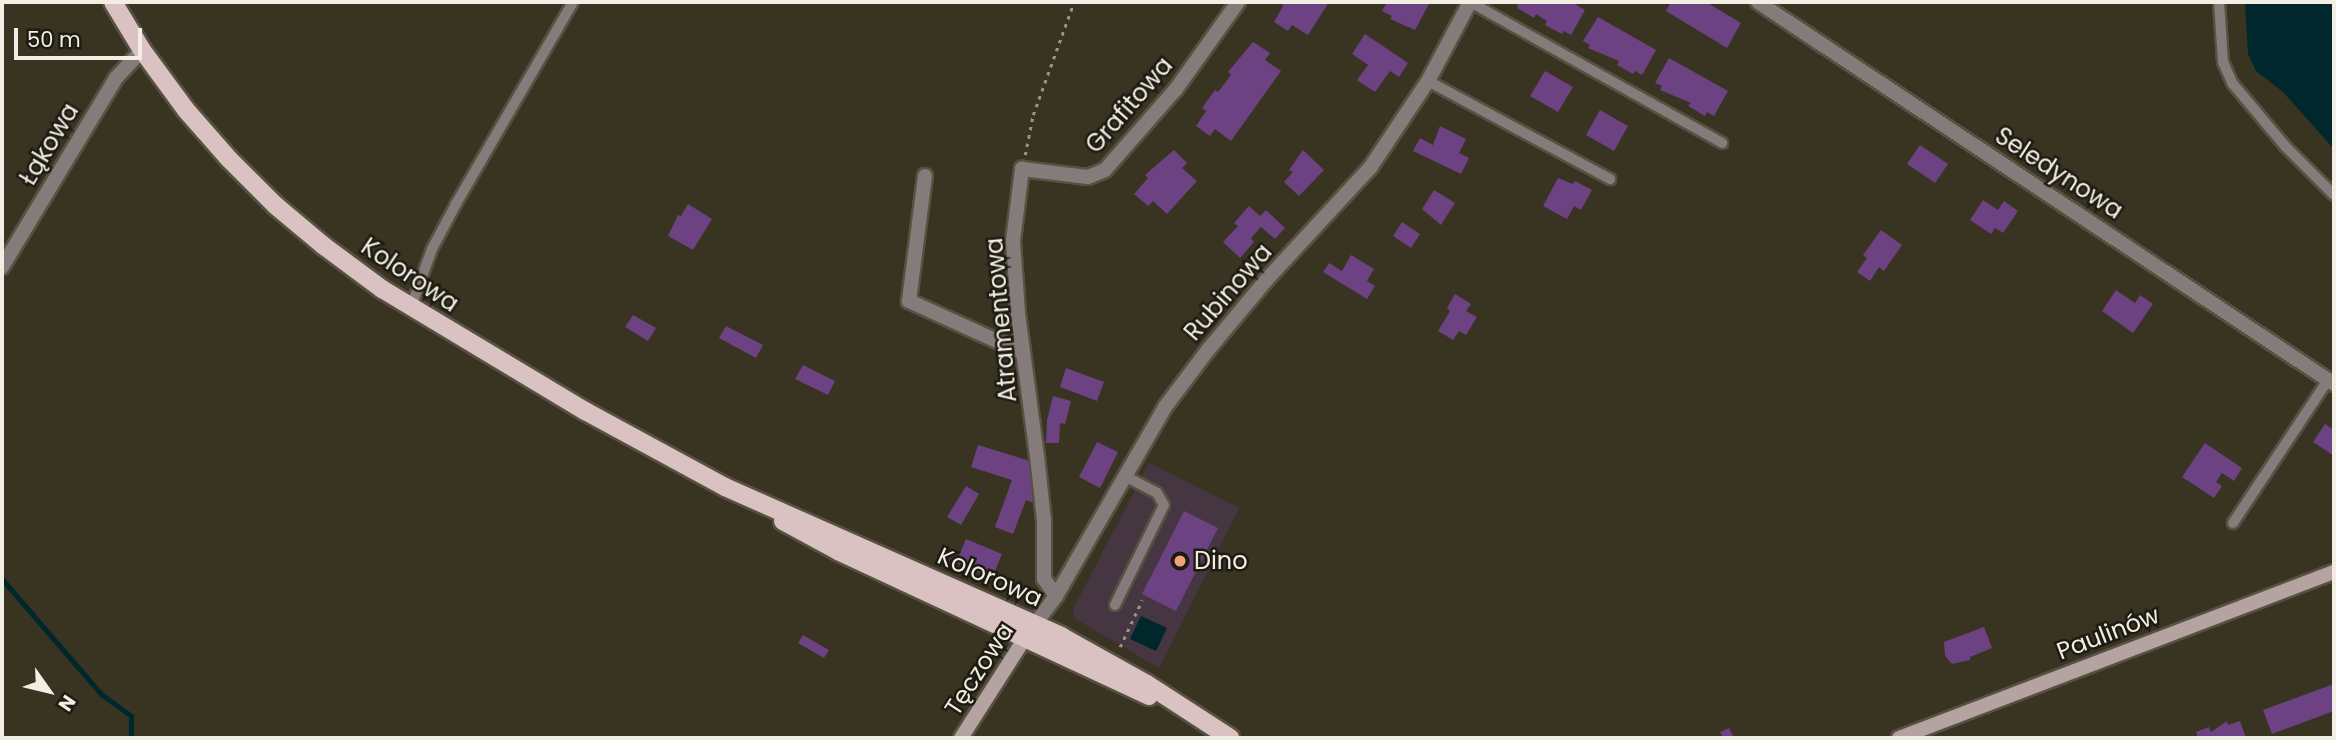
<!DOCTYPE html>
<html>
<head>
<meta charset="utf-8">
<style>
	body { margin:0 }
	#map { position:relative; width:2336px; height:740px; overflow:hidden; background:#393322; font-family:Poppins,sans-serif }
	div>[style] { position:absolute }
	.commercial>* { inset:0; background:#453642 }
	.water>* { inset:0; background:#00272c }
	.stream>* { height:5px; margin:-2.5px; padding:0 2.5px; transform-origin:2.5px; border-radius:2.5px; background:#00272c }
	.building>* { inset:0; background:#6c4282 }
	.path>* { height:2.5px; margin-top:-1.25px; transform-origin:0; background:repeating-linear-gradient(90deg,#999486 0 3.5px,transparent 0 8.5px) }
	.roads { filter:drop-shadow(2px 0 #575141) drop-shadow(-2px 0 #575141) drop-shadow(0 2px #575141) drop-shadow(0 -2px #575141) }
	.lane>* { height:10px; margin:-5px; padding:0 5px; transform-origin:5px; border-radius:5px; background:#867b7b }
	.street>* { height:14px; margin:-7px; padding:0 7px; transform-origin:7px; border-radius:7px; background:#867b7b }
	.secondary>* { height:14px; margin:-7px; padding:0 7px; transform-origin:7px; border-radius:7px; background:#b5a3a2 }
	.primary>* { height:18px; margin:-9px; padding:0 9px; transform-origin:9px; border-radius:9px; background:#d9c2c1 }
	.dots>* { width:19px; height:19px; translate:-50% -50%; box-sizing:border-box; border:4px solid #1e1b13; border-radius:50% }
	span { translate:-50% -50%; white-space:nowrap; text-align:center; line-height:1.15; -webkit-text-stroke:5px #1e1b13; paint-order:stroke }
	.street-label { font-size:24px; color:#f2eee4 }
	.poi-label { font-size:24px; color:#f2eee4 }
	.left { translate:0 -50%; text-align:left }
	.frame { position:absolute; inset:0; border:4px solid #f2eee4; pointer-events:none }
	.north { position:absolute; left:14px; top:656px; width:70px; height:70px; -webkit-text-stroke:5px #1e1b13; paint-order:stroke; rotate:124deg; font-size:19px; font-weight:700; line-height:28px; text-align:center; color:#f2eee4 }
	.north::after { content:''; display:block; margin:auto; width:24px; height:32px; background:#f2eee4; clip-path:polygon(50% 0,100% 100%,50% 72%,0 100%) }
	.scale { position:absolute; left:14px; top:28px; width:128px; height:32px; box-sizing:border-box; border:4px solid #f2eee4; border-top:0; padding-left:9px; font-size:21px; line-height:24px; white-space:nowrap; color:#f2eee4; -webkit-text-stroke:5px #1e1b13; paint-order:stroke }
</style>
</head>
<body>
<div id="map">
	<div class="commercial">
		<i style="clip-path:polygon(1149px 463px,1239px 508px,1159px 668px,1074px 618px,1073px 609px)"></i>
	</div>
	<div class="water">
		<i style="clip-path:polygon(2245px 2px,2334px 2px,2334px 149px,2283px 92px,2256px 71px,2248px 54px)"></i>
		<i style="clip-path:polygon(1141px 616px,1167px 628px,1156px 651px,1130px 639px)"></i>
	</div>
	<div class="stream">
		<i style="left:2px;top:579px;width:152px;rotate:49.3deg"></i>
		<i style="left:101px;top:694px;width:37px;rotate:36deg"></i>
		<i style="left:131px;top:716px;width:22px;rotate:90deg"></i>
	</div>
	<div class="building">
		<i style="clip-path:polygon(1280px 2px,1329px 2px,1308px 35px,1292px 25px,1288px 31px,1274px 22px,1283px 6px)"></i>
		<i style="clip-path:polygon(1387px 2px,1430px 2px,1415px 30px,1390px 19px,1392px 16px,1382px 11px)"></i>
		<i style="clip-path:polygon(1513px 2px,1571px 2px,1585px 10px,1571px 35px,1564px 31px,1562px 34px,1545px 25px,1547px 21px,1542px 18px,1536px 14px,1534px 18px,1517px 8px,1518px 5px)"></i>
		<i style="clip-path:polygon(1671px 2px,1706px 2px,1741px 23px,1727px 48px,1666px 11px)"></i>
		<i style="clip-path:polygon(1598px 17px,1656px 50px,1642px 75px,1635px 71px,1633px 74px,1617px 65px,1619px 61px,1588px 48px,1590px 45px,1583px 41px)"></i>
		<i style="clip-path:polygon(1365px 34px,1408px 63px,1399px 77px,1390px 71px,1375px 92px,1357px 80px,1368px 65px,1352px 54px)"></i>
		<i style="clip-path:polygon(1253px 42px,1270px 53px,1265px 60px,1281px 71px,1231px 141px,1215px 129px,1210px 136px,1196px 126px,1206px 111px,1202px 108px,1215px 90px,1218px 92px,1231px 75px,1228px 72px)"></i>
		<i style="clip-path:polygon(1669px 58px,1728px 91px,1714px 116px,1707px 112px,1705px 116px,1688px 106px,1691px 103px,1660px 90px,1662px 86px,1655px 83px)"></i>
		<i style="clip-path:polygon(1545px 71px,1573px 87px,1558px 112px,1530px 96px)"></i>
		<i style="clip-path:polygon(1600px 110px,1628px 126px,1614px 151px,1586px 135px)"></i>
		<i style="clip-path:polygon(1440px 126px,1466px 139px,1459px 153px,1469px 158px,1461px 174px,1413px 151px,1420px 138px,1433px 145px)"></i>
		<i style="clip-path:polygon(1920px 145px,1948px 164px,1935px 183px,1907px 164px)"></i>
		<i style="clip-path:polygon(1174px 150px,1187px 163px,1182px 168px,1197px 181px,1167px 214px,1153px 201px,1148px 206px,1134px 194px,1148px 178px,1145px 175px)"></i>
		<i style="clip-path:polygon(1303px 150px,1324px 170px,1299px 196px,1284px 182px,1293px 172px,1289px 170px)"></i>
		<i style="clip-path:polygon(1558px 178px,1573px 184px,1575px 181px,1592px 190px,1581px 210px,1574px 206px,1567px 219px,1543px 206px)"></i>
		<i style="clip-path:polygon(1434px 190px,1455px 203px,1441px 225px,1422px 209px)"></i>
		<i style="clip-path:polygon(1983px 200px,1998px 210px,2004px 201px,2018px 211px,2003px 233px,1995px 228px,1991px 234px,1970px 220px)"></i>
		<i style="clip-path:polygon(688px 204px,712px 219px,693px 250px,668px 236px,678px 215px,681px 216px)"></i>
		<i style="clip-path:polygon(1249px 206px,1260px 216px,1266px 210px,1285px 228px,1275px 239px,1261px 227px,1251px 238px,1254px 242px,1240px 258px,1223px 242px,1238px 226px,1234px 223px)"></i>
		<i style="clip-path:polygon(1402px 222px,1420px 234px,1411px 248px,1393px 236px)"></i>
		<i style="clip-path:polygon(1881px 230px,1902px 245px,1884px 271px,1879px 267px,1870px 281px,1857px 272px,1867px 258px,1863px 255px)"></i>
		<i style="clip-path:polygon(1351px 255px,1374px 269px,1367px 281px,1375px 286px,1367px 299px,1323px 272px,1329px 263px,1342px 271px)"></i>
		<i style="clip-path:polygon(2116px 290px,2135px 303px,2140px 295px,2153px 304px,2133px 333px,2102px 311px)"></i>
		<i style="clip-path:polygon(1455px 294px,1471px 304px,1466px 311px,1477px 317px,1466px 335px,1459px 331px,1453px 340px,1438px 331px,1450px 311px,1447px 308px)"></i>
		<i style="clip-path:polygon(633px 315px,656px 328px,648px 341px,625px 327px)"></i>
		<i style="clip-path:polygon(726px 326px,763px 345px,756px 358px,719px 338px)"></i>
		<i style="clip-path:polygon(803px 365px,835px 381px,828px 395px,795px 379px)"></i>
		<i style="clip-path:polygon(1066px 368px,1104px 382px,1097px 401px,1060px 387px)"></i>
		<i style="clip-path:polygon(1053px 396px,1071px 401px,1065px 424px,1060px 423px,1059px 443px,1046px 443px,1047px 420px)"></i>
		<i style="clip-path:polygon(2325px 424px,2334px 430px,2334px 456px,2313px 442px)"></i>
		<i style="clip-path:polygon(1097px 442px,1118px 452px,1100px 488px,1079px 477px)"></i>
		<i style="clip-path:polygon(2205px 443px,2242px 468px,2234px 481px,2222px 473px,2216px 482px,2222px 486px,2214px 498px,2182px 477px)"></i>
		<i style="clip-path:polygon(978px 445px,1030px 461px,1036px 504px,1026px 500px,1013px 534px,995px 527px,1012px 480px,971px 467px)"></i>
		<i style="clip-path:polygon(966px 486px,979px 494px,961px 525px,947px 517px)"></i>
		<i style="clip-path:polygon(1184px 511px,1218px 528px,1176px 611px,1142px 594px)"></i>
		<i style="clip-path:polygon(966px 539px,1002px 554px,992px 578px,956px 563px)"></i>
		<i style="clip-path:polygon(1984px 627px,1992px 648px,1970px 657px,1970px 660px,1952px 664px,1945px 656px,1944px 642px)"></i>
		<i style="clip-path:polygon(803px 635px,829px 650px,824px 658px,798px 643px)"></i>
		<i style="clip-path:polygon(2334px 684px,2334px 711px,2272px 734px,2263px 710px)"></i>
		<i style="clip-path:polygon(2227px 721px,2228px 725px,2240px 721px,2246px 738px,2198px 738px,2196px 732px,2209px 727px,2211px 732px)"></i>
		<i style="clip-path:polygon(1729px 728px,1734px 738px,1723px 738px,1720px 732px)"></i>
	</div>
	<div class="path">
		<i style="left:1025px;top:155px;width:41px;rotate:-78.7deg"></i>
		<i style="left:1033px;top:115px;width:120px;rotate:-70.1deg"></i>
		<i style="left:1120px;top:647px;width:52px;rotate:-64.9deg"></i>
	</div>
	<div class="roads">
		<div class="lane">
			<i style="left:1470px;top:2px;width:289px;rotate:29.2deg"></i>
			<i style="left:2219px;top:2px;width:60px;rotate:86.2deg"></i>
			<i style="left:2223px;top:62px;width:24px;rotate:66deg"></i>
			<i style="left:2233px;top:84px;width:81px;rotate:50deg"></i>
			<i style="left:2285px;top:146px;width:69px;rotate:45deg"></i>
			<i style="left:1428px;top:81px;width:207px;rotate:28.3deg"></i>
			<i style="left:411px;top:307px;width:62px;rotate:-70.1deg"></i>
			<i style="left:432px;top:249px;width:51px;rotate:-61.9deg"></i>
			<i style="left:456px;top:204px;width:233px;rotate:-59.9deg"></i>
			<i style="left:2233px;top:523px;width:172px;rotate:-56.4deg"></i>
			<i style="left:1115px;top:605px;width:111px;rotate:-63.9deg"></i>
			<i style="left:1164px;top:505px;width:14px;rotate:-120deg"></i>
			<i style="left:1157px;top:493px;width:36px;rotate:-152deg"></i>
		</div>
		<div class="street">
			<i style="left:1758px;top:2px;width:691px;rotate:33.55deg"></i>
			<i style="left:925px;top:176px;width:126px;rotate:97.3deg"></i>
			<i style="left:909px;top:301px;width:125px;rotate:24.5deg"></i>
			<i style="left:2px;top:267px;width:221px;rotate:-58.9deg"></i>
			<i style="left:116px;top:78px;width:38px;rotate:-47deg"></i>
			<i style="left:1056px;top:596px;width:21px;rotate:-125deg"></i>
			<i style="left:1044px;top:579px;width:58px;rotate:-90deg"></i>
			<i style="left:1044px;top:521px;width:65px;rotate:-96.1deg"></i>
			<i style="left:1037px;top:456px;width:144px;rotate:-97.6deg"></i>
			<i style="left:1018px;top:313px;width:72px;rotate:-94deg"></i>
			<i style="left:1013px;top:241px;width:73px;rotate:-82.9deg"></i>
			<i style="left:1022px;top:169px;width:66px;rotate:6.9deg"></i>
			<i style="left:1088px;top:177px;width:18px;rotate:-22deg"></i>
			<i style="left:1105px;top:170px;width:108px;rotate:-48.8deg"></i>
			<i style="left:1176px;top:89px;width:107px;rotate:-54.5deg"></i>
			<i style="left:1035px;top:624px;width:35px;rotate:-53deg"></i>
			<i style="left:1056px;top:596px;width:218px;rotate:-60deg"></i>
			<i style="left:1165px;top:407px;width:71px;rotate:-53deg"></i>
			<i style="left:1208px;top:350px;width:94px;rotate:-50.2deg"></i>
			<i style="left:1268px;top:278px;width:150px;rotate:-47.2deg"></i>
			<i style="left:1370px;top:168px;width:105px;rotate:-56.3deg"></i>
			<i style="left:1428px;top:81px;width:89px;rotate:-62deg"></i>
		</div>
		<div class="secondary">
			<i style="left:961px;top:738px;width:128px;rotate:-57.4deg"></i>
			<i style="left:1899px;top:738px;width:466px;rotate:-20.9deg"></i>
		</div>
		<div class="primary">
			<i style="left:113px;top:2px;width:56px;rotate:58.9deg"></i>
			<i style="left:142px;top:50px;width:74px;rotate:53.7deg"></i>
			<i style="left:186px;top:110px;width:65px;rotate:48.7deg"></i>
			<i style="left:229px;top:159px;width:65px;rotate:45deg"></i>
			<i style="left:275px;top:205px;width:64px;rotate:39.9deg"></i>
			<i style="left:324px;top:246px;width:72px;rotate:36.6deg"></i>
			<i style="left:382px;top:289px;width:237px;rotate:31deg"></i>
			<i style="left:585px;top:411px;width:159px;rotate:28.5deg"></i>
			<i style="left:725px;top:487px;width:368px;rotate:23.9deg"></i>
			<i style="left:1061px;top:636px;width:98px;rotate:29.2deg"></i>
			<i style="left:1147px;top:684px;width:99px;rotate:33deg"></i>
			<i style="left:783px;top:521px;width:63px;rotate:28.6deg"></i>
			<i style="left:838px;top:551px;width:343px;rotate:25deg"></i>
		</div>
	</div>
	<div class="dots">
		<i style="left:1180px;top:561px;background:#f2a17e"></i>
	</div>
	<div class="street-label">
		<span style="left:1129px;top:105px;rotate:-49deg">Grafitowa</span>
		<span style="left:49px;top:144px;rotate:-59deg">Łąkowa</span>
		<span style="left:2059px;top:173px;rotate:33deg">Seledynowa</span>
		<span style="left:410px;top:275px;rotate:34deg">Kolorowa</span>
		<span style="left:1228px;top:292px;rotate:-49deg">Rubinowa</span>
		<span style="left:1001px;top:320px;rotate:-95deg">Atramentowa</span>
		<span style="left:990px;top:577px;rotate:24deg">Kolorowa</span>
		<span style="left:2108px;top:633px;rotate:-21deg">Paulinów</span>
		<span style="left:979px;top:669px;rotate:-57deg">Tęczowa</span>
	</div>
	<div class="poi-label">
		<span class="left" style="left:1194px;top:561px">Dino</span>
	</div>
	<div class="frame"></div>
	<div class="north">N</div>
	<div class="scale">50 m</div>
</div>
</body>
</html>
